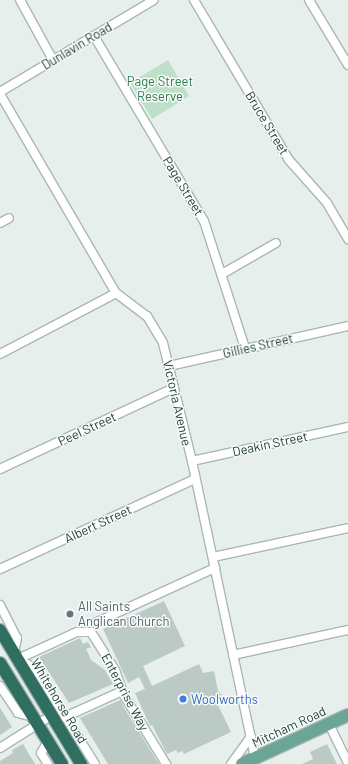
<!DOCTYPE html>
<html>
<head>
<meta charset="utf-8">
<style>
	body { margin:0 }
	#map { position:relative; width:348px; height:764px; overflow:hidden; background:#e6efeb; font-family:Barlow,sans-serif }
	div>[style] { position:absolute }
	.green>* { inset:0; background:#bfe0c8 }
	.building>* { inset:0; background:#bbcac4 }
	.roads { filter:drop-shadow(1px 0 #a8b8b2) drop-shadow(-1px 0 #a8b8b2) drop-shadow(0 1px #a8b8b2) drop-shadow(0 -1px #a8b8b2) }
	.street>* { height:8px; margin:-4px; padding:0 4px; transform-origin:4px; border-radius:4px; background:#fff }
	.primary>* { height:12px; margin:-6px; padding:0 6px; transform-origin:6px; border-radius:6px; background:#6aa596 }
	.highway>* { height:12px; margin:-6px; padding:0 6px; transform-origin:6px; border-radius:6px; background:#2f6f62 }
	.dots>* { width:11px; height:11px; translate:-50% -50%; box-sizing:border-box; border:2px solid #f7fbf9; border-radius:50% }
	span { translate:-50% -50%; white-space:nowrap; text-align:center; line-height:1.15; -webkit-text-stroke:3px #f7fbf9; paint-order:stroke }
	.street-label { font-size:13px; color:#24423a }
	.park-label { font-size:13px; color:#2d7a4b }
	.worship-label { font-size:13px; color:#5b616d }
	.left { translate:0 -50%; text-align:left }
	.shop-label { font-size:13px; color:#366cbe }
</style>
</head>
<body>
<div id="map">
	<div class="green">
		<i style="clip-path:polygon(168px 60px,189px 96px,152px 119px,130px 83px)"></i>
	</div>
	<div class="building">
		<i style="clip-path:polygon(164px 601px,185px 646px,143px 666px,152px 686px,199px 664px,203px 673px,214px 671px,218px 691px,222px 695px,219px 697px,221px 701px,217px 703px,231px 732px,184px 754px,182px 751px,178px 753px,176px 750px,167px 754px,152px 725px,150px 726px,135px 693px,145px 689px,139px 677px,128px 683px,103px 629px)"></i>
		<i style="clip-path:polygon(80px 638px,83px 644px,88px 642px,91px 647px,86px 649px,91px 660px,105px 670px,113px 684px,69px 703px,39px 657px)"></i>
		<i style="clip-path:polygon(120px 700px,126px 711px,159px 764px,108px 764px,80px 718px)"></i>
		<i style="clip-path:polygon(0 708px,12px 727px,0 735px)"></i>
		<i style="clip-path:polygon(23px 744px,35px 764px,0 764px,0 761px,13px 753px,12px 750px)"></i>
		<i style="clip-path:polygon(327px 744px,337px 764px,302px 764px,313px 759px,310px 752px)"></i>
	</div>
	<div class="roads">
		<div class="street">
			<i style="left:20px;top:0;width:68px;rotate:61.2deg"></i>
			<i style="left:194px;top:0;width:186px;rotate:59.3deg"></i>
			<i style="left:289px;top:160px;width:57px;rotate:48.5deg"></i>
			<i style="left:327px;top:203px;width:42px;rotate:59.7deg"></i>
			<i style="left:309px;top:0;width:76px;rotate:59deg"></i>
			<i style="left:94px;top:36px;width:215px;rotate:59.3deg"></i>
			<i style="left:204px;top:221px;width:133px;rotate:72.1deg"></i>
			<i style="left:0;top:92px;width:179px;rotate:-30.9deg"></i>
			<i style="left:0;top:94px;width:230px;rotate:59.8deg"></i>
			<i style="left:116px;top:293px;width:39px;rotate:37deg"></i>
			<i style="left:147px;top:316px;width:31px;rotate:59deg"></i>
			<i style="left:163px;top:343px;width:122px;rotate:76.2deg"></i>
			<i style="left:192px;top:461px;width:304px;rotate:78deg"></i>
			<i style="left:0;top:223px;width:10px;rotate:-29deg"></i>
			<i style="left:222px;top:274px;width:62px;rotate:-29.9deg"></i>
			<i style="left:0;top:354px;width:131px;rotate:-27.7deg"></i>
			<i style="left:169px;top:366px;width:183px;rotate:-12.6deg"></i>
			<i style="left:192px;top:461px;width:160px;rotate:-12.3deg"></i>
			<i style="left:0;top:469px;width:192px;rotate:-25deg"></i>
			<i style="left:213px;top:557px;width:138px;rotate:-12.1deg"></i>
			<i style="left:0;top:569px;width:215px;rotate:-24.8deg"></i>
			<i style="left:0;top:605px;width:37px;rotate:63deg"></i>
			<i style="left:17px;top:638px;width:15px;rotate:101deg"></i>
			<i style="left:97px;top:622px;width:130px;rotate:-24.6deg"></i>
			<i style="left:233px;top:655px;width:118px;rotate:-12.3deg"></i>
			<i style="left:18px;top:659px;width:65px;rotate:-24.6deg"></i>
			<i style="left:77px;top:632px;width:14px"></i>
			<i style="left:91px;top:632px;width:45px;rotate:57.7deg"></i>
			<i style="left:115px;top:670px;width:29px;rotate:70deg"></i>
			<i style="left:125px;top:697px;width:79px;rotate:58.5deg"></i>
			<i style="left:18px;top:659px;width:19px;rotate:28deg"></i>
			<i style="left:35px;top:668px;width:113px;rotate:58deg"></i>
			<i style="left:0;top:686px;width:32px;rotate:56deg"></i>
			<i style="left:18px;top:713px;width:16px;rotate:15deg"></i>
			<i style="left:65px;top:717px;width:63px;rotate:-24.5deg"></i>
			<i style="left:329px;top:724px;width:43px;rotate:64deg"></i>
			<i style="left:48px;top:741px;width:14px;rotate:120deg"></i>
			<i style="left:41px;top:753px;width:13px;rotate:58deg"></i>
			<i style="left:0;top:748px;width:62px;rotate:-32.4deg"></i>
			<i style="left:231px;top:764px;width:34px;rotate:-54deg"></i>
		</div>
		<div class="primary">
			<i style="left:242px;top:764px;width:117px;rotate:-24.8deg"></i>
		</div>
		<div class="highway">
			<i style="left:0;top:630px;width:157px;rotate:58.8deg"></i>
			<i style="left:0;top:663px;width:119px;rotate:58.5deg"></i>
		</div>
	</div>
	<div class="dots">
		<i style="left:70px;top:614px;background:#6b7280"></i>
		<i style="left:183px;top:699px;background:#3f7fe0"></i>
	</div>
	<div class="street-label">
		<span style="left:77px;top:46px;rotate:-31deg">Dunlavin Road</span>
		<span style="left:267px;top:123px;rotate:59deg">Bruce Street</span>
		<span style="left:183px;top:186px;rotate:59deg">Page Street</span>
		<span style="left:258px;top:346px;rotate:-13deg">Gillies Street</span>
		<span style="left:177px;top:403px;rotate:77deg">Victoria Avenue</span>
		<span style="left:87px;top:429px;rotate:-25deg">Peel Street</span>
		<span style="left:270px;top:444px;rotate:-12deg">Deakin Street</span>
		<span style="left:98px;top:524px;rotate:-25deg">Albert Street</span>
		<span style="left:125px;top:692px;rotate:62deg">Enterprise Way</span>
		<span style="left:59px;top:701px;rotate:59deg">Whitehorse Road</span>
		<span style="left:289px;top:727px;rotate:-25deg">Mitcham Road</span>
	</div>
	<div class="park-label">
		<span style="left:160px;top:89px">Page Street<br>Reserve</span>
	</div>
	<div class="worship-label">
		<span class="left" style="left:78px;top:614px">All Saints<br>Anglican Church</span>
	</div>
	<div class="shop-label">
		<span class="left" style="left:191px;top:699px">Woolworths</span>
	</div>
</div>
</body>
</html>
